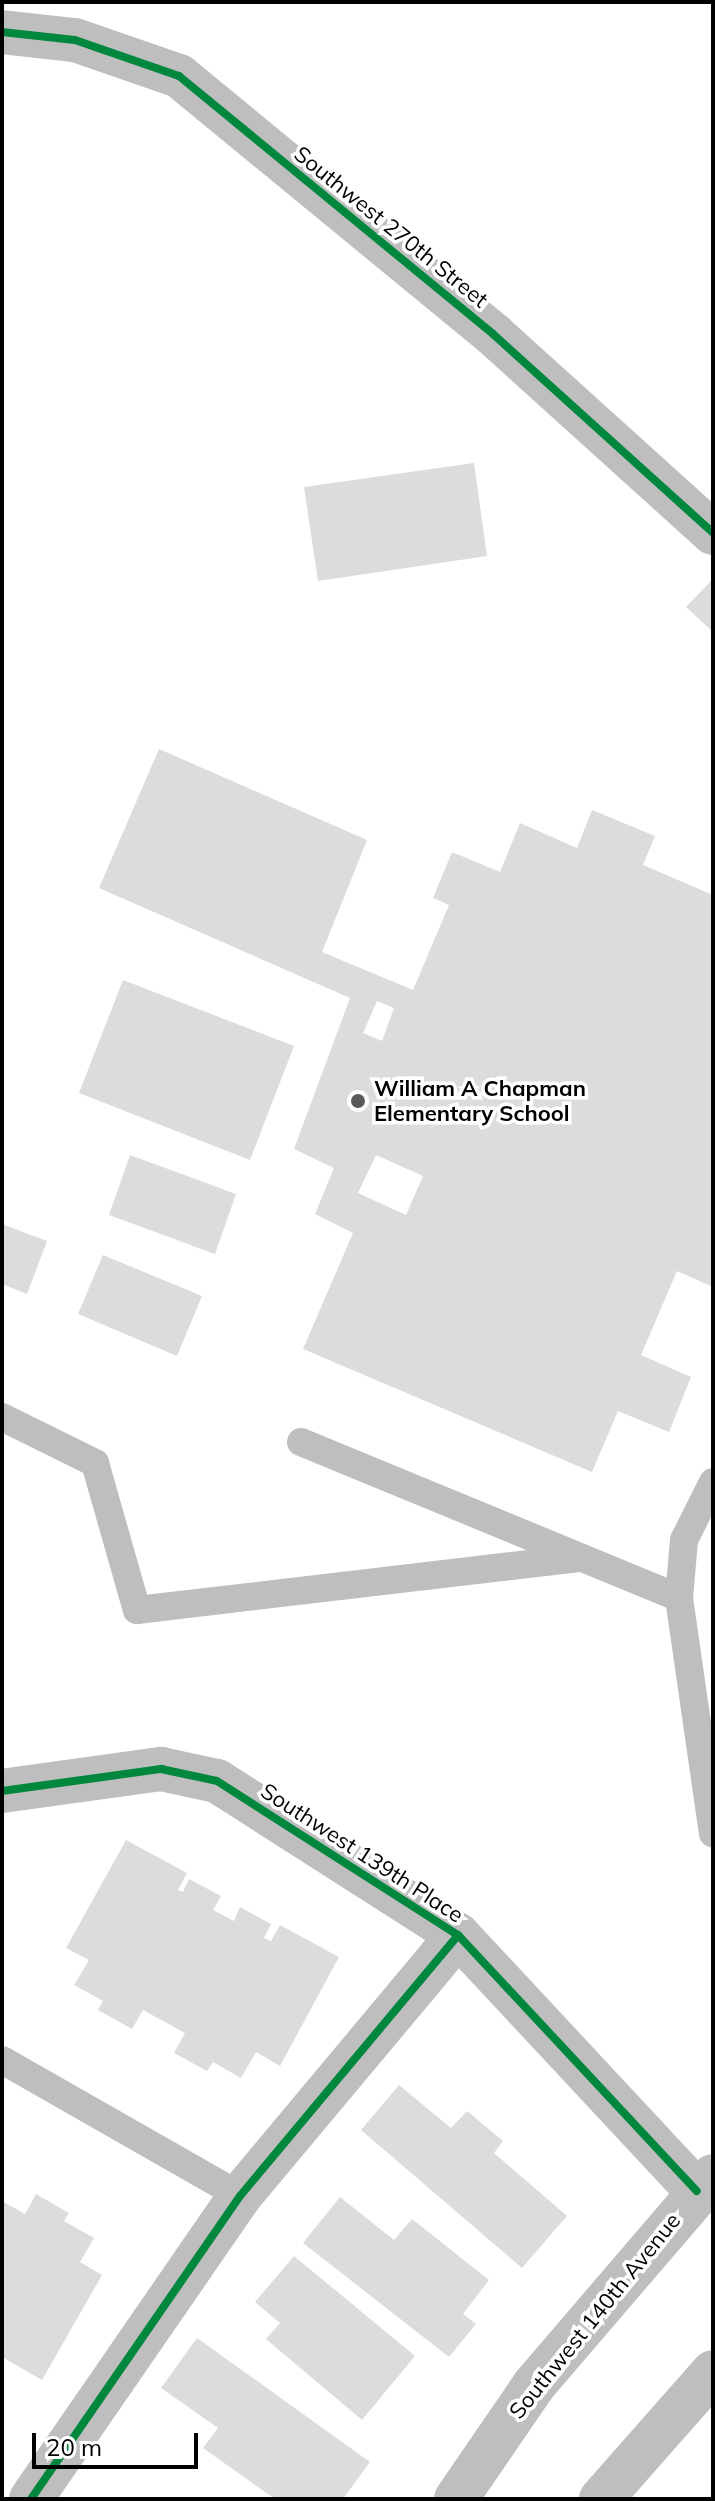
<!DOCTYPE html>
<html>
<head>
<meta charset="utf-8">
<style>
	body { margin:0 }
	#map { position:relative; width:715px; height:2501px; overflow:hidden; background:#fff; font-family:Mulish,sans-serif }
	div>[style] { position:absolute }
	.building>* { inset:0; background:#dcdcdc }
	.service>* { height:28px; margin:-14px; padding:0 14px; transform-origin:14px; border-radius:14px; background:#bebebe }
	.minor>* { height:44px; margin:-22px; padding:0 22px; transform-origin:22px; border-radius:22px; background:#bebebe }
	.tertiary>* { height:44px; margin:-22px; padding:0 22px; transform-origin:22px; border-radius:22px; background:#bebebe }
	.cycleway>* { height:8px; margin:-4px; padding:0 4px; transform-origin:4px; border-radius:4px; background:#00873e }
	.dots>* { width:22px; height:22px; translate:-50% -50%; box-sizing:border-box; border:4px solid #fff; border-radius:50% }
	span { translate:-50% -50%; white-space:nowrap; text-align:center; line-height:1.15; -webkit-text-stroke:7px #fff; paint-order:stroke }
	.street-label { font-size:22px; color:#000 }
	.poi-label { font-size:22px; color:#000; font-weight:700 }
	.left { translate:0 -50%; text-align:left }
	.frame { position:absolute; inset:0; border:4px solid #000; pointer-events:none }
	.scale { position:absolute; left:32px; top:2433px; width:166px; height:36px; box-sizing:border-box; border:4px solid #000; border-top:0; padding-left:10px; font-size:24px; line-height:28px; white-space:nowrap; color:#000; -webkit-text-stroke:6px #fff; paint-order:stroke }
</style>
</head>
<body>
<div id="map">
	<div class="building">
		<i style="clip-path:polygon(474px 463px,487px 556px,318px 581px,304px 487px)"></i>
		<i style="clip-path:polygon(713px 579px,713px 632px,686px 607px)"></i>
		<i style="clip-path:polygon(evenodd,159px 749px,367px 840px,322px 952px,413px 990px,449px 905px,433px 898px,452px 852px,500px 872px,520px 823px,577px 848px,592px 810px,655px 836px,643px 865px,713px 895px,713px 1287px,677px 1271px,641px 1355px,691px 1377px,669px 1432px,618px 1411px,592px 1472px,303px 1349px,353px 1233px,315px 1214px,334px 1168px,294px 1149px,350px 998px,99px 888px,159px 749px,377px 1001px,394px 1008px,382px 1041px,363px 1033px,377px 1001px,159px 749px,376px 1155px,423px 1176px,406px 1215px,358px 1193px,376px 1155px)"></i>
		<i style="clip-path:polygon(123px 980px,294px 1046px,250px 1160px,79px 1093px)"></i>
		<i style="clip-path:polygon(130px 1155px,236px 1194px,215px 1254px,109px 1215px)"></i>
		<i style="clip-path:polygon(2px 1224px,47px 1241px,27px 1294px,2px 1284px)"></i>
		<i style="clip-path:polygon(103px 1255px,202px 1296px,177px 1356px,78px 1314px)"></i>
		<i style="clip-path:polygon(126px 1840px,187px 1873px,178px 1890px,183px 1892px,189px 1879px,221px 1896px,213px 1910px,234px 1921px,240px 1907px,271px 1924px,264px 1938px,271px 1941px,280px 1925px,339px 1957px,280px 2066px,256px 2052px,241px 2078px,213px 2062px,207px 2071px,174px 2053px,185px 2033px,143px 2010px,132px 2029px,98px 2010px,103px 2001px,74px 1985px,89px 1960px,66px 1948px)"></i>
		<i style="clip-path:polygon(399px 2085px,451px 2128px,467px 2111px,503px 2141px,494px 2153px,567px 2216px,522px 2268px,361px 2130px)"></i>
		<i style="clip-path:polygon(36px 2194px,69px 2213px,64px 2221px,94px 2238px,80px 2262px,102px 2275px,42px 2380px,2px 2357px,2px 2201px,25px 2214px)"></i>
		<i style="clip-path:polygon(340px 2197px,394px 2240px,412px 2219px,489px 2280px,463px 2314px,476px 2324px,449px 2357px,303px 2243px)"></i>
		<i style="clip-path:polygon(294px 2256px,415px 2356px,362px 2420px,266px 2339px,280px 2323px,255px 2302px)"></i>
		<i style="clip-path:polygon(197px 2338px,370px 2462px,343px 2499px,275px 2499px,203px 2448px,218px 2428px,161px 2388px)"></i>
	</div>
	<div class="service">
		<i style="left:2px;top:1417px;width:104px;rotate:26.3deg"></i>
		<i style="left:95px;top:1463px;width:153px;rotate:74.1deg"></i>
		<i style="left:137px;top:1610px;width:447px;rotate:-6.7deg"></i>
		<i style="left:301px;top:1442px;width:409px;rotate:22.4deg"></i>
		<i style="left:713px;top:1482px;width:65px;rotate:116.6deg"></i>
		<i style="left:684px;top:1540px;width:58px;rotate:94.9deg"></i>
		<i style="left:679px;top:1598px;width:238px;rotate:81.8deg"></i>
		<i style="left:2px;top:2060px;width:274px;rotate:29.7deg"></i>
	</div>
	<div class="minor">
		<i style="left:2px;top:32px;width:73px;rotate:6.3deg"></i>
		<i style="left:75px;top:40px;width:110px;rotate:19.1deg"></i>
		<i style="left:179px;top:76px;width:406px;rotate:39.4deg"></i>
		<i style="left:493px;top:334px;width:297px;rotate:42.1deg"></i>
		<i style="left:2px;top:1791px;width:161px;rotate:-7.9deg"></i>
		<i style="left:161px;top:1769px;width:57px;rotate:12.1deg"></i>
		<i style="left:217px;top:1781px;width:286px;rotate:32.6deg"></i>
		<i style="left:458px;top:1935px;width:350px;rotate:47deg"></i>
		<i style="left:31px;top:2499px;width:368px;rotate:-55.4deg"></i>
		<i style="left:240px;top:2196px;width:340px;rotate:-50.1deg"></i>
	</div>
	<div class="tertiary">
		<i style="left:456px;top:2499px;width:138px;rotate:-55.6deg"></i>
		<i style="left:534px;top:2385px;width:275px;rotate:-49.4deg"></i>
		<i style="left:601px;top:2499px;width:169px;rotate:-48.6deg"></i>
	</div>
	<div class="cycleway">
		<i style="left:2px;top:32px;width:73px;rotate:6.3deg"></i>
		<i style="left:75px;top:40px;width:110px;rotate:19.1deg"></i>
		<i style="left:179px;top:76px;width:406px;rotate:39.4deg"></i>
		<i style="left:493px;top:334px;width:297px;rotate:42.1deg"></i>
		<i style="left:2px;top:1791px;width:161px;rotate:-7.9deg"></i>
		<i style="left:161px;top:1769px;width:57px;rotate:12.1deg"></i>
		<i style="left:217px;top:1781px;width:286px;rotate:32.6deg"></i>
		<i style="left:458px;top:1935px;width:350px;rotate:47deg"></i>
		<i style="left:31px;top:2499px;width:368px;rotate:-55.4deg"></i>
		<i style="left:240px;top:2196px;width:340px;rotate:-50.1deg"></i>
	</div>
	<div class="dots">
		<i style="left:358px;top:1101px;background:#595959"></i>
	</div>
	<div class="street-label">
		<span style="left:391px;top:227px;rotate:39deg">Southwest 270th Street</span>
		<span style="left:362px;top:1853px;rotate:33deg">Southwest 139th Place</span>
		<span style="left:595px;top:2316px;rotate:-51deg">Southwest 140th Avenue</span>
	</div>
	<div class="poi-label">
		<span class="left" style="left:374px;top:1101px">William A Chapman<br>Elementary School</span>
	</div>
	<div class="frame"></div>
	<div class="scale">20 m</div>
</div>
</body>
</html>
